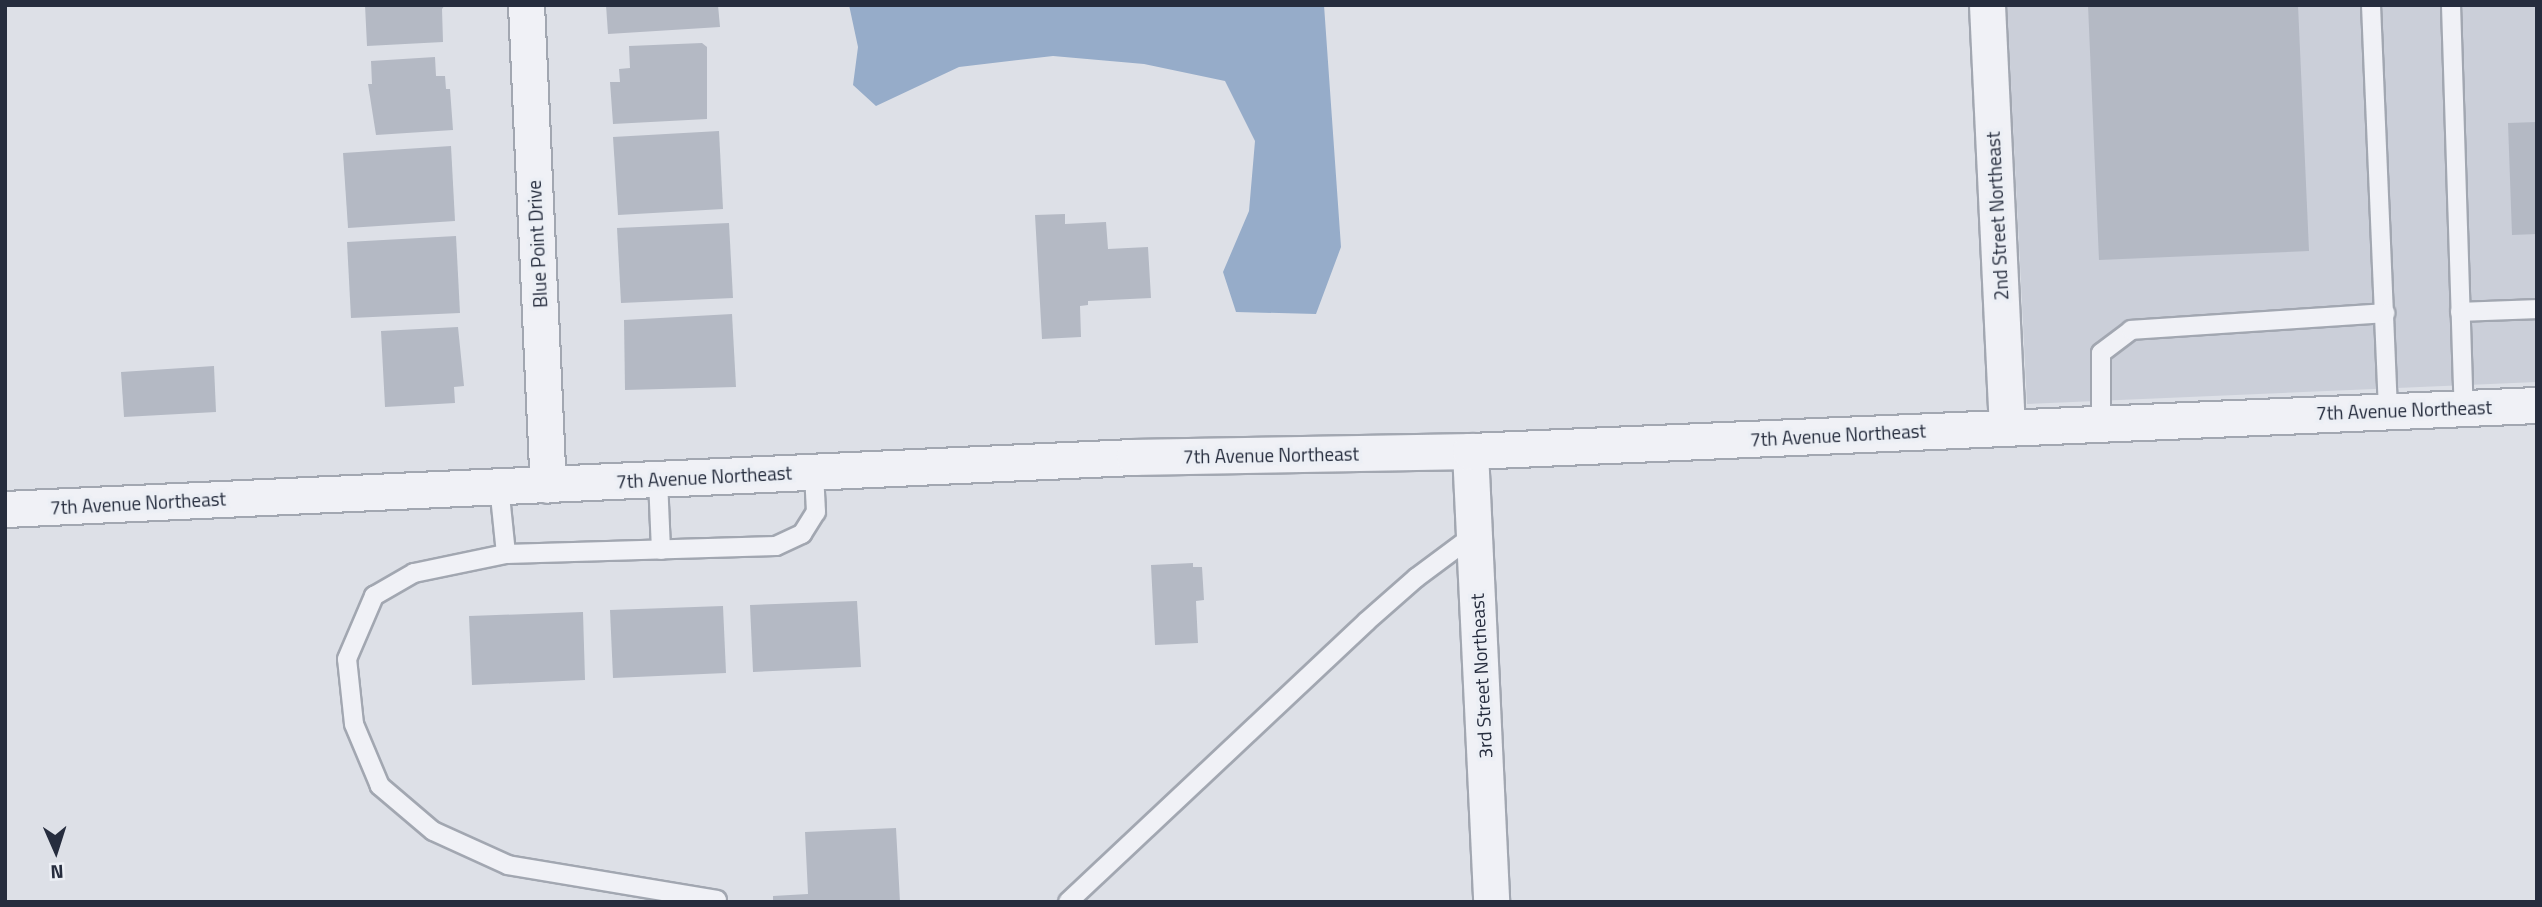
<!DOCTYPE html>
<html>
<head>
<meta charset="utf-8">
<style>
	body { margin:0 }
	#map { position:relative; width:2542px; height:907px; overflow:hidden; background:#dde0e7; font-family:"Titillium Web",sans-serif }
	div>[style] { position:absolute }
	.built>* { inset:0; background:#cbcfd9 }
	.water>* { inset:0; background:#96acc9 }
	.building>* { inset:0; background:#b4b9c4 }
	.roads { filter:drop-shadow(2px 0 #a2a7b1) drop-shadow(-2px 0 #a2a7b1) drop-shadow(0 2px #a2a7b1) drop-shadow(0 -2px #a2a7b1) }
	.service>* { height:18px; margin:-9px; padding:0 9px; transform-origin:9px; border-radius:9px; background:#f0f1f6 }
	.minor>* { height:35px; margin:-17.5px; padding:0 17.5px; transform-origin:17.5px; border-radius:17.5px; background:#f0f1f6 }
	span { translate:-50% -50%; white-space:nowrap; text-align:center; line-height:1.15; -webkit-text-stroke:7px #eceff5; paint-order:stroke }
	.street-label { font-size:19px; color:#262d3e }
	.frame { position:absolute; inset:0; border:7px solid #262d3e; pointer-events:none }
	.north { position:absolute; left:21px; top:816px; width:70px; height:70px; -webkit-text-stroke:5px #eceff5; paint-order:stroke; rotate:177deg; font-size:19px; font-weight:700; line-height:28px; text-align:center; color:#262d3e }
	.north::after { content:''; display:block; margin:auto; width:24px; height:32px; background:#262d3e; clip-path:polygon(50% 0,100% 100%,50% 72%,0 100%) }
</style>
</head>
<body>
<div id="map">
	<div class="built">
		<i style="clip-path:polygon(2007px 5px,2537px 5px,2537px 382px,2027px 404px)"></i>
	</div>
	<div class="water">
		<i style="clip-path:polygon(849px 5px,1324px 5px,1341px 247px,1316px 314px,1236px 312px,1223px 272px,1249px 211px,1255px 141px,1225px 81px,1144px 64px,1053px 56px,959px 67px,876px 106px,853px 85px,858px 47px)"></i>
	</div>
	<div class="building">
		<i style="clip-path:polygon(365px 5px,445px 5px,442px 9px,443px 42px,367px 46px)"></i>
		<i style="clip-path:polygon(606px 5px,718px 5px,720px 27px,608px 34px)"></i>
		<i style="clip-path:polygon(2088px 5px,2298px 5px,2309px 251px,2099px 260px)"></i>
		<i style="clip-path:polygon(702px 43px,707px 47px,707px 119px,613px 124px,610px 82px,620px 82px,619px 69px,630px 68px,629px 46px)"></i>
		<i style="clip-path:polygon(435px 57px,436px 76px,445px 76px,446px 89px,450px 89px,453px 130px,376px 135px,368px 84px,372px 84px,371px 61px)"></i>
		<i style="clip-path:polygon(2537px 122px,2537px 234px,2512px 235px,2508px 123px)"></i>
		<i style="clip-path:polygon(719px 131px,723px 209px,618px 215px,613px 137px)"></i>
		<i style="clip-path:polygon(451px 146px,455px 221px,348px 228px,343px 153px)"></i>
		<i style="clip-path:polygon(1065px 214px,1065px 224px,1106px 222px,1108px 249px,1148px 247px,1151px 298px,1088px 301px,1088px 305px,1080px 306px,1081px 337px,1042px 339px,1035px 215px)"></i>
		<i style="clip-path:polygon(729px 223px,733px 298px,621px 303px,617px 228px)"></i>
		<i style="clip-path:polygon(456px 236px,460px 313px,351px 318px,347px 242px)"></i>
		<i style="clip-path:polygon(732px 314px,736px 387px,625px 390px,624px 320px)"></i>
		<i style="clip-path:polygon(458px 327px,464px 386px,454px 387px,455px 403px,385px 407px,381px 331px)"></i>
		<i style="clip-path:polygon(214px 366px,216px 412px,124px 417px,121px 372px)"></i>
		<i style="clip-path:polygon(1193px 563px,1193px 567px,1202px 567px,1204px 600px,1196px 601px,1198px 643px,1155px 645px,1151px 565px)"></i>
		<i style="clip-path:polygon(857px 601px,861px 667px,753px 672px,750px 605px)"></i>
		<i style="clip-path:polygon(723px 606px,726px 673px,613px 678px,610px 610px)"></i>
		<i style="clip-path:polygon(583px 612px,585px 680px,472px 685px,469px 616px)"></i>
		<i style="clip-path:polygon(896px 828px,900px 902px,773px 902px,773px 896px,808px 894px,805px 832px)"></i>
	</div>
	<div class="roads">
		<div class="service">
			<i style="left:2371px;top:5px;width:406px;rotate:87.6deg"></i>
			<i style="left:2451px;top:5px;width:403px;rotate:88.2deg"></i>
			<i style="left:2460px;top:312px;width:77px;rotate:-2.2deg"></i>
			<i style="left:2101px;top:423px;width:70px;rotate:-90deg"></i>
			<i style="left:2101px;top:353px;width:38px;rotate:-37deg"></i>
			<i style="left:2131px;top:330px;width:255px;rotate:-3.8deg"></i>
			<i style="left:658px;top:479px;width:71px;rotate:87.6deg"></i>
			<i style="left:499px;top:486px;width:68px;rotate:84.1deg"></i>
			<i style="left:717px;top:900px;width:212px;rotate:-170.5deg"></i>
			<i style="left:508px;top:865px;width:82px;rotate:-155.6deg"></i>
			<i style="left:433px;top:831px;width:70px;rotate:-139.7deg"></i>
			<i style="left:380px;top:786px;width:67px;rotate:-112.8deg"></i>
			<i style="left:354px;top:724px;width:65px;rotate:-96.1deg"></i>
			<i style="left:347px;top:659px;width:69px;rotate:-66.8deg"></i>
			<i style="left:374px;top:596px;width:46px;rotate:-29.9deg"></i>
			<i style="left:414px;top:573px;width:94px;rotate:-11.7deg"></i>
			<i style="left:506px;top:554px;width:270px;rotate:-1.7deg"></i>
			<i style="left:776px;top:546px;width:29px;rotate:-25deg"></i>
			<i style="left:802px;top:534px;width:26px;rotate:-58deg"></i>
			<i style="left:816px;top:512px;width:40px;rotate:-92.9deg"></i>
			<i style="left:1068px;top:902px;width:409px;rotate:-43.2deg"></i>
			<i style="left:1366px;top:622px;width:67px;rotate:-41.3deg"></i>
			<i style="left:1416px;top:578px;width:72px;rotate:-36.6deg"></i>
		</div>
		<div class="minor">
			<i style="left:526px;top:5px;width:480px;rotate:87.4deg"></i>
			<i style="left:1987px;top:5px;width:422px;rotate:87.3deg"></i>
			<i style="left:1470px;top:451px;width:451px;rotate:87.3deg"></i>
			<i style="left:5px;top:509px;width:1130px;rotate:-2.64deg"></i>
			<i style="left:1134px;top:457px;width:336px;rotate:-1deg"></i>
			<i style="left:1470px;top:451px;width:1068px;rotate:-2.47deg"></i>
		</div>
	</div>
	<div class="street-label">
		<span style="left:1997px;top:216px;rotate:-93deg">2nd Street Northeast</span>
		<span style="left:537px;top:244px;rotate:-93deg">Blue Point Drive</span>
		<span style="left:2404px;top:410px;rotate:-2deg">7th Avenue Northeast</span>
		<span style="left:1838px;top:435px;rotate:-3deg">7th Avenue Northeast</span>
		<span style="left:1271px;top:455px;rotate:-1deg">7th Avenue Northeast</span>
		<span style="left:704px;top:477px;rotate:-3deg">7th Avenue Northeast</span>
		<span style="left:138px;top:503px;rotate:-3deg">7th Avenue Northeast</span>
		<span style="left:1481px;top:676px;rotate:-93deg">3rd Street Northeast</span>
	</div>
	<div class="frame"></div>
	<div class="north">N</div>
</div>
</body>
</html>
